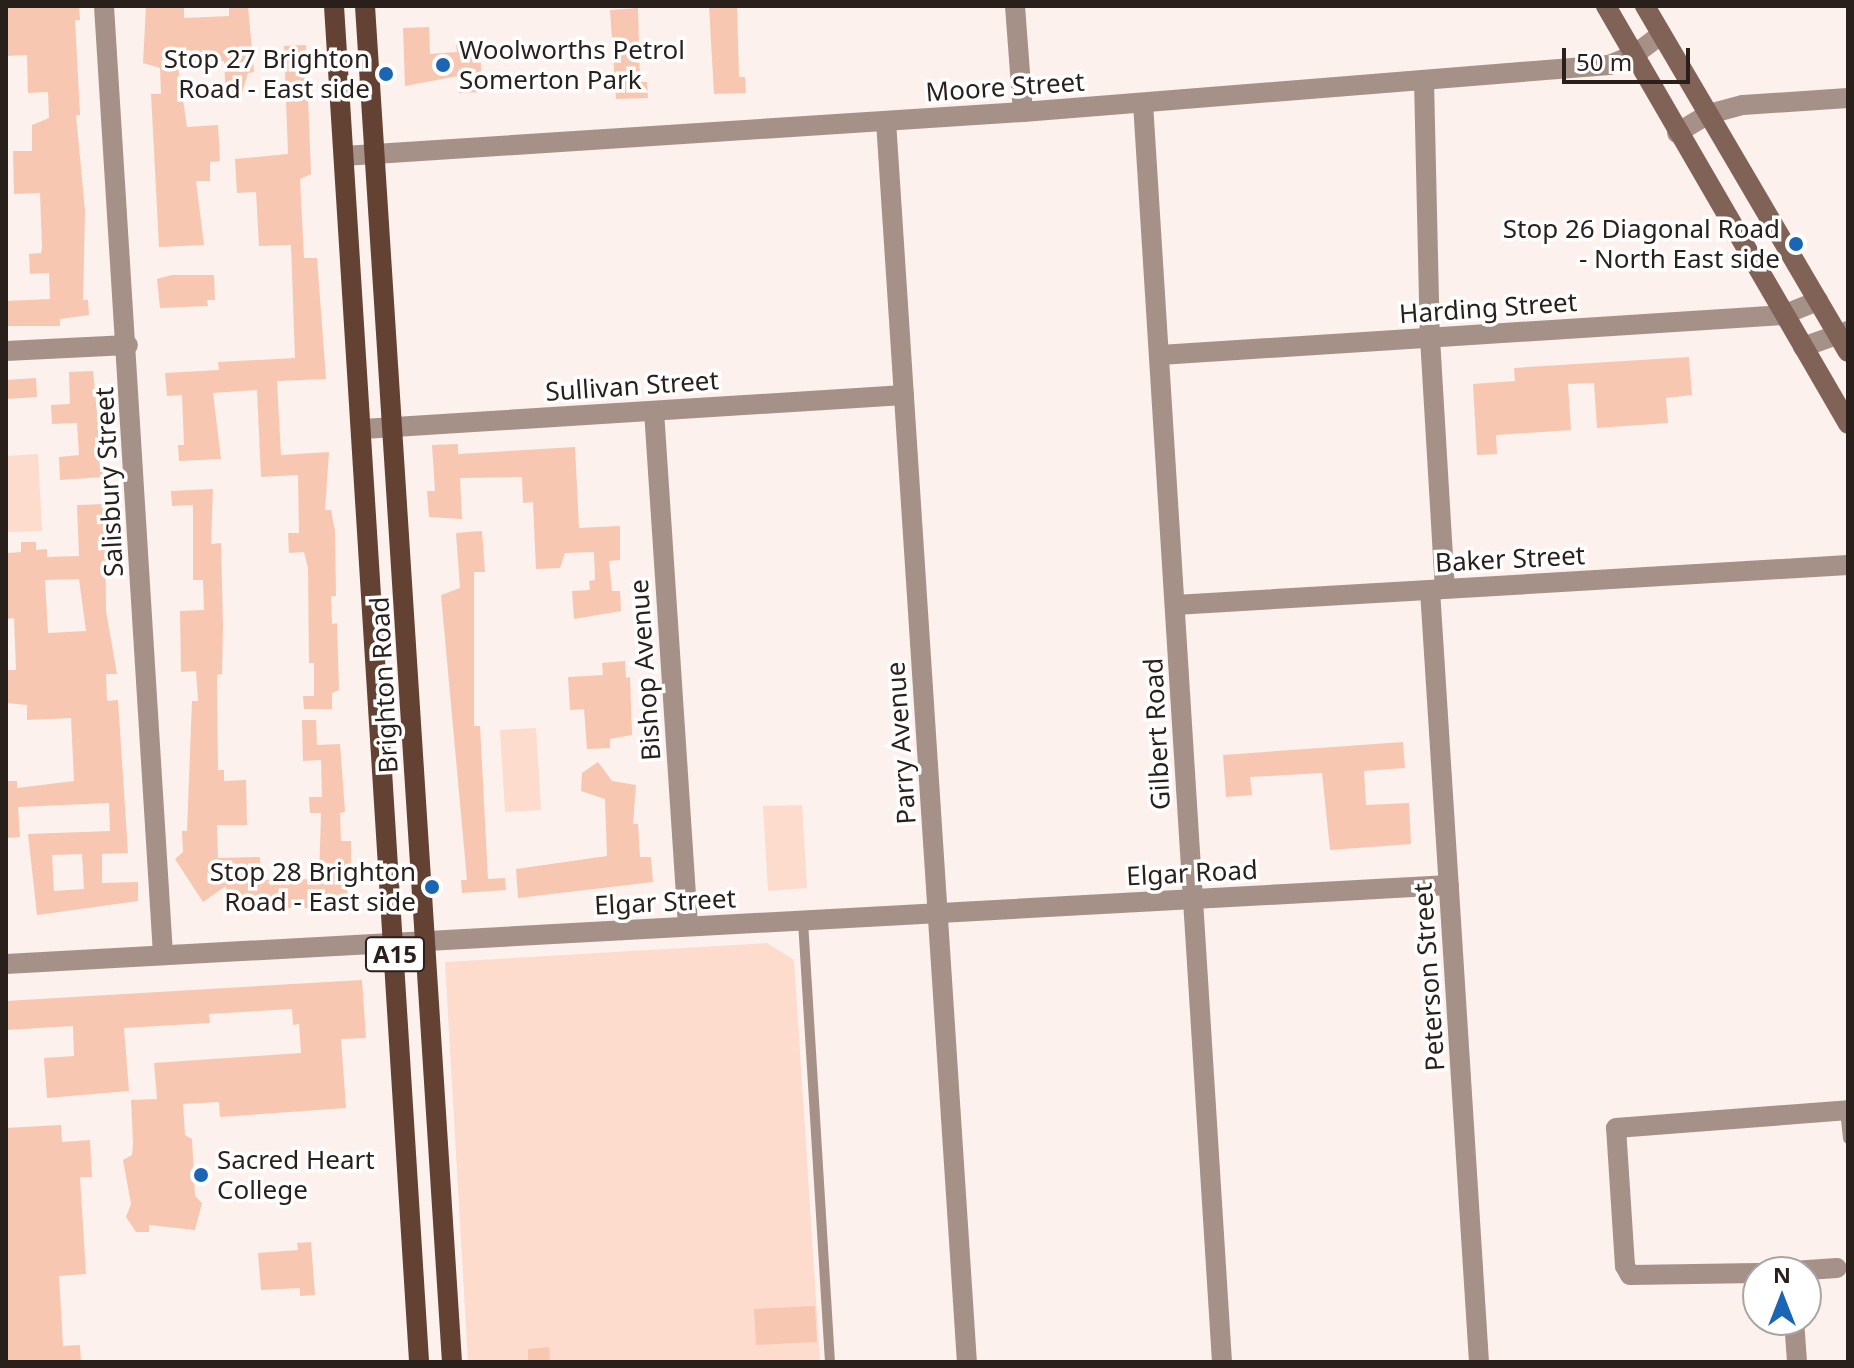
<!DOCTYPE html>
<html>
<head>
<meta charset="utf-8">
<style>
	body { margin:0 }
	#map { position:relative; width:1854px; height:1368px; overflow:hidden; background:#fcf1ec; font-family:"Noto Sans",sans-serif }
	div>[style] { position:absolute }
	.green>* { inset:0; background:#fedccd }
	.building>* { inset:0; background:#f7c7b2 }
	.lane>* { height:10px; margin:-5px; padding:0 5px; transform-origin:5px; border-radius:5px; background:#a69188 }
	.street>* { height:20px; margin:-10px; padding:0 10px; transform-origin:10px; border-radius:10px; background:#a69188 }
	.secondary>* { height:20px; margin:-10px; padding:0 10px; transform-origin:10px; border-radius:10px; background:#806256 }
	.primary>* { height:20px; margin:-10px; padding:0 10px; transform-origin:10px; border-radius:10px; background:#644233 }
	.dots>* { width:22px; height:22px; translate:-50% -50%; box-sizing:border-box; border:4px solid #fff; border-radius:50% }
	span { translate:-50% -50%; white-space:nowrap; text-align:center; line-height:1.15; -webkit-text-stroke:7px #fff; paint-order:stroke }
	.shield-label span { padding:2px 6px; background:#fff; border:2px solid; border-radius:6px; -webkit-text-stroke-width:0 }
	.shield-label { font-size:24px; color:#291f1b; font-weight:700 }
	.poi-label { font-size:26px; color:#291f1b }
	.left { translate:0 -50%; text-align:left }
	.right { translate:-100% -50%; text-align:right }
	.street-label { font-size:26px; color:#291f1b }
	.frame { position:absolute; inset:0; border:8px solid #291f1b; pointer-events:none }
	.north { position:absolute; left:1742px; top:1256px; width:80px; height:80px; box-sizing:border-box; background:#fff; border:2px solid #a9a5a4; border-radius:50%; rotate:0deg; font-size:22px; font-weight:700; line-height:32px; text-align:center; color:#291f1b }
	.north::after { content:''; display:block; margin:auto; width:28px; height:36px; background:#1a65b4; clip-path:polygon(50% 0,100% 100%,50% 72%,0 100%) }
	.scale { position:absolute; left:1562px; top:48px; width:128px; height:36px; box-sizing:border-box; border:4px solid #291f1b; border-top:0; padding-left:10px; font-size:24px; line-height:28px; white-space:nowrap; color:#291f1b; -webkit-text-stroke:6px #fff; paint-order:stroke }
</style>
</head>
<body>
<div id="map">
	<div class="green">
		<i style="clip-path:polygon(38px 454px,42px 531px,7px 532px,6px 456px)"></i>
		<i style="clip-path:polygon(536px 728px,541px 810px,505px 812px,500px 730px)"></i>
		<i style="clip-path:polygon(802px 805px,807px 888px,768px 891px,763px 806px)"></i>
		<i style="clip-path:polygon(767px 943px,794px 960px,820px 1362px,468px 1362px,445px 962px)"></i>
	</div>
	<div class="building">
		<i style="clip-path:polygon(6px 6px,79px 6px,80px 20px,75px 20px,80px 115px,76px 115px,85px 211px,83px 300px,88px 300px,89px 315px,60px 319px,60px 326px,6px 326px,6px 301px,50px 299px,49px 273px,30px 274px,29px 254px,41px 253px,42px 248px,40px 193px,14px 194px,13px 151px,32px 151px,32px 125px,49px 118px,48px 92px,28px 93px,27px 55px,6px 56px)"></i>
		<i style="clip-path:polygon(146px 6px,184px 6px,184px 18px,229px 16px,229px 6px,248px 6px,254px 72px,248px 73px,241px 96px,226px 97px,224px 61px,178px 67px,187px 127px,218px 125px,220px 161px,210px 162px,210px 181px,196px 181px,204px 245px,159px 247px,151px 94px,161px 94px,160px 68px,143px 63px)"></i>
		<i style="clip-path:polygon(709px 6px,737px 6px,739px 77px,745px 77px,746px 93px,714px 94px)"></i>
		<i style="clip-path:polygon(638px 8px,640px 82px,647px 82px,648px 98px,616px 99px,610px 10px)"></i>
		<i style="clip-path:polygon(429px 27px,430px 54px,457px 52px,456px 44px,480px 43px,482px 92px,459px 93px,458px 76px,405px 86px,403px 28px)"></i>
		<i style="clip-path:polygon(306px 45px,311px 174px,300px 179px,304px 258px,317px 258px,326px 379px,277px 381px,281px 455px,329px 452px,325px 510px,331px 510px,335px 531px,336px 596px,331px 596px,332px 624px,337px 623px,339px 690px,332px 693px,332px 709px,304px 709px,303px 696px,314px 696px,314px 663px,309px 663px,308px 568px,304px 552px,289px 553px,288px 533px,299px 533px,298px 475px,261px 477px,257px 390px,213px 393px,221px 459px,179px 461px,178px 445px,184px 445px,182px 395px,167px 396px,165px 373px,219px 370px,218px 362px,295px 358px,291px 245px,259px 246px,256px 192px,237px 193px,235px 159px,288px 154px,284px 46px)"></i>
		<i style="clip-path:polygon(172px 275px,214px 275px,215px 300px,207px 300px,208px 306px,160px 308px,157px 279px)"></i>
		<i style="clip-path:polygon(1689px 357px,1692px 395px,1666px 398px,1668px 423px,1597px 428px,1594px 383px,1568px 384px,1571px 430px,1496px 435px,1497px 454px,1477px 455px,1473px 384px,1515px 381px,1514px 368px)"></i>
		<i style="clip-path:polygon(93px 371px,103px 477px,60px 480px,59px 457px,79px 455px,77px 423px,52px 424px,51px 405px,70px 404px,69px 372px)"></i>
		<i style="clip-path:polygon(36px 378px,37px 397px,6px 399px,6px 380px)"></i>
		<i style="clip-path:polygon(458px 444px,458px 454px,575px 447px,579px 528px,620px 526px,620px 560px,609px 561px,612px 591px,620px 591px,621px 611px,574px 619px,572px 591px,590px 590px,589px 581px,595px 580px,594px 552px,565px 553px,560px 568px,536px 569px,533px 502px,523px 503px,522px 477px,460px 478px,462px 519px,429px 517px,427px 491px,435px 491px,432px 445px)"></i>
		<i style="clip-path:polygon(213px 489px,211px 544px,221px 543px,223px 626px,222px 674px,217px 675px,218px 770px,224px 770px,224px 781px,246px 780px,247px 825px,217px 825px,218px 858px,260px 857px,261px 880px,319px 879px,321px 813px,310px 813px,309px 797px,322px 797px,321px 760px,303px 761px,302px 720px,316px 720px,317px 745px,340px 744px,345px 812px,340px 813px,341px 841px,351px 841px,351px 863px,346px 902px,337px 902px,338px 908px,227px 908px,226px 886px,203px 902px,175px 859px,183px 852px,182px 831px,187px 831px,192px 701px,198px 701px,196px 671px,181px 672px,180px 611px,204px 610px,203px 580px,193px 580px,193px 505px,172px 506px,171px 491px)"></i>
		<i style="clip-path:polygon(evenodd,105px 504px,106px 611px,117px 674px,106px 674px,107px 701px,118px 700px,128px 853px,102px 854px,102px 883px,138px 882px,138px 901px,37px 915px,28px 834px,110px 831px,109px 803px,18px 807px,20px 837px,6px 838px,6px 781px,17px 781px,17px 788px,74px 781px,71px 718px,27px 720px,27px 705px,6px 703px,6px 670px,16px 670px,14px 618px,6px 619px,8px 553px,21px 552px,21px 542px,36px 542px,36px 550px,47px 549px,47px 557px,79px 556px,77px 505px,105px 504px,79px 579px,86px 631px,48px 633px,45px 580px,79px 579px,105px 504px,82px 854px,84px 889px,54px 891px,52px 855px,82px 854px)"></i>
		<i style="clip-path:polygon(482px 531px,485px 572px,474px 572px,474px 726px,480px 726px,488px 879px,505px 878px,506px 890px,462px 893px,461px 880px,467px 880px,441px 595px,460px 588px,456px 533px)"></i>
		<i style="clip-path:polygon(625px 661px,626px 678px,630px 677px,632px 735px,610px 739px,610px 748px,587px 749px,584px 709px,570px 710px,568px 677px,603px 675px,602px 663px)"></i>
		<i style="clip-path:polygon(1403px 742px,1405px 768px,1364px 771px,1366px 805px,1409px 803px,1411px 844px,1330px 850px,1322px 773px,1250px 777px,1252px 795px,1226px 797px,1223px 755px)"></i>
		<i style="clip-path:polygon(598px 762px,612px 781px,636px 785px,633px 824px,638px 824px,640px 857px,651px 857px,653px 882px,518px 898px,516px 869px,607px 856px,605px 799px,581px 791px,582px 773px)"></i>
		<i style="clip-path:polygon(362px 980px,366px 1038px,341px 1039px,346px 1108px,220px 1117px,219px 1102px,183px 1104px,185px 1135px,192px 1139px,195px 1196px,202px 1203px,195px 1230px,149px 1225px,149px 1232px,136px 1232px,126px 1217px,131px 1204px,123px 1160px,132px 1155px,133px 1143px,131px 1100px,157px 1099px,154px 1063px,301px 1053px,299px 1024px,293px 1025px,292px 1009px,209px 1014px,210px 1023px,124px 1028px,129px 1091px,47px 1098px,44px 1058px,74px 1056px,73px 1026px,6px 1030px,6px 1001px)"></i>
		<i style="clip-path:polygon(61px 1125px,62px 1142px,90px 1140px,92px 1177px,80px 1177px,86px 1274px,59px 1276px,63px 1346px,80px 1345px,81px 1362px,6px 1362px,6px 1128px)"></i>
		<i style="clip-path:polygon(311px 1242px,315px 1295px,300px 1296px,300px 1288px,261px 1290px,258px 1253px,298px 1250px,297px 1243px)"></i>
		<i style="clip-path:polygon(815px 1306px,817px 1342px,756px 1345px,754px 1309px)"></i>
		<i style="clip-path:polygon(549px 1347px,550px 1362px,528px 1362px,528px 1349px)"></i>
	</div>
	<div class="lane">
		<i style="left:803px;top:921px;width:442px;rotate:86.5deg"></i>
		<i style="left:1845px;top:1110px;width:29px;rotate:84deg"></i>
	</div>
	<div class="street">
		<i style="left:104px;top:6px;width:951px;rotate:86.44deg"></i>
		<i style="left:1015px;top:6px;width:106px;rotate:85.7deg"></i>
		<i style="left:1424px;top:80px;width:258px;rotate:88.7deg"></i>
		<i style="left:1430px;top:338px;width:251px;rotate:86.6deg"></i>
		<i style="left:1143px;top:103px;width:1261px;rotate:86.41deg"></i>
		<i style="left:886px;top:121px;width:1244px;rotate:86.27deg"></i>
		<i style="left:1677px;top:133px;width:37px;rotate:-31deg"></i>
		<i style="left:1709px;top:114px;width:35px;rotate:-15deg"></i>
		<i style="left:1743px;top:105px;width:105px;rotate:-3.8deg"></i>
		<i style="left:344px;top:156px;width:680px;rotate:-3.71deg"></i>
		<i style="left:1023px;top:112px;width:588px;rotate:-4.59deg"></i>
		<i style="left:1609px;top:65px;width:27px;rotate:-22deg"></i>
		<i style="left:1634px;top:55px;width:34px;rotate:-37deg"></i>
		<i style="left:1803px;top:347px;width:48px;rotate:-19.6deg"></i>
		<i style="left:6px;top:351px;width:122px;rotate:-2.8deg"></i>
		<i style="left:1160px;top:355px;width:624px;rotate:-3.67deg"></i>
		<i style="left:1783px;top:315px;width:38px;rotate:-22deg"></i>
		<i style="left:654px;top:411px;width:516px;rotate:86.22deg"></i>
		<i style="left:363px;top:429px;width:542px;rotate:-3.6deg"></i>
		<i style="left:1430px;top:590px;width:774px;rotate:86.37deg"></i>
		<i style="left:1175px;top:605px;width:674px;rotate:-3.4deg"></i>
		<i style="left:6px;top:964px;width:1445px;rotate:-3.13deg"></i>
		<i style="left:1778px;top:1272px;width:59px;rotate:-3.9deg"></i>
		<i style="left:1758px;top:1273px;width:128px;rotate:179.1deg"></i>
		<i style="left:1630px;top:1275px;width:10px;rotate:-119deg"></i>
		<i style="left:1625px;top:1266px;width:138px;rotate:-93.7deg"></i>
		<i style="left:1616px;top:1128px;width:233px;rotate:-4.4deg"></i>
		<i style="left:1794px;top:1320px;width:42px;rotate:85.9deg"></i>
	</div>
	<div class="secondary">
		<i style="left:1606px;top:6px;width:483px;rotate:59.9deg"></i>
		<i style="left:1645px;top:6px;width:401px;rotate:59.6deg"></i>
	</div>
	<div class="primary">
		<i style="left:334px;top:6px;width:1359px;rotate:86.41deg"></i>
		<i style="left:365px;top:6px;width:1359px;rotate:86.33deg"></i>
	</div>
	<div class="dots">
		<i style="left:443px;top:65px;background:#1a65b4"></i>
		<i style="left:386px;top:74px;background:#1a65b4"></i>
		<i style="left:1796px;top:244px;background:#1a65b4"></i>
		<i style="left:432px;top:887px;background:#1a65b4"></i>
		<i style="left:201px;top:1175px;background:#1a65b4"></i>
	</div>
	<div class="shield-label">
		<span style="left:395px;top:954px">A15</span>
	</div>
	<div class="poi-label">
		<span class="left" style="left:459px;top:65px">Woolworths Petrol<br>Somerton Park</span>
		<span class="right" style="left:370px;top:74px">Stop 27 Brighton<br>Road - East side</span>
		<span class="right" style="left:1780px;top:244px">Stop 26 Diagonal Road<br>- North East side</span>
		<span class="right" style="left:416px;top:887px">Stop 28 Brighton<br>Road - East side</span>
		<span class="left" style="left:217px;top:1175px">Sacred Heart<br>College</span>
	</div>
	<div class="street-label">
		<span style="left:1005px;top:87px;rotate:-4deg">Moore Street</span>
		<span style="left:1488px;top:308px;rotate:-4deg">Harding Street</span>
		<span style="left:632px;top:386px;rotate:-4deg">Sullivan Street</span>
		<span style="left:109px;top:482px;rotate:-93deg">Salisbury Street</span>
		<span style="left:1510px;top:559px;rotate:-3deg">Baker Street</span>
		<span style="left:645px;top:670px;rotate:-94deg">Bishop Avenue</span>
		<span style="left:384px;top:685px;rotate:-93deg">Brighton Road</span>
		<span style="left:1157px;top:734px;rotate:-93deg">Gilbert Road</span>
		<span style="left:901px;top:743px;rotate:-94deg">Parry Avenue</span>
		<span style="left:1192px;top:873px;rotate:-3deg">Elgar Road</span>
		<span style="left:665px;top:902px;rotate:-3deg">Elgar Street</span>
		<span style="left:1429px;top:977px;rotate:-94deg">Peterson Street</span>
	</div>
	<div class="frame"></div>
	<div class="north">N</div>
	<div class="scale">50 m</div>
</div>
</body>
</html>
